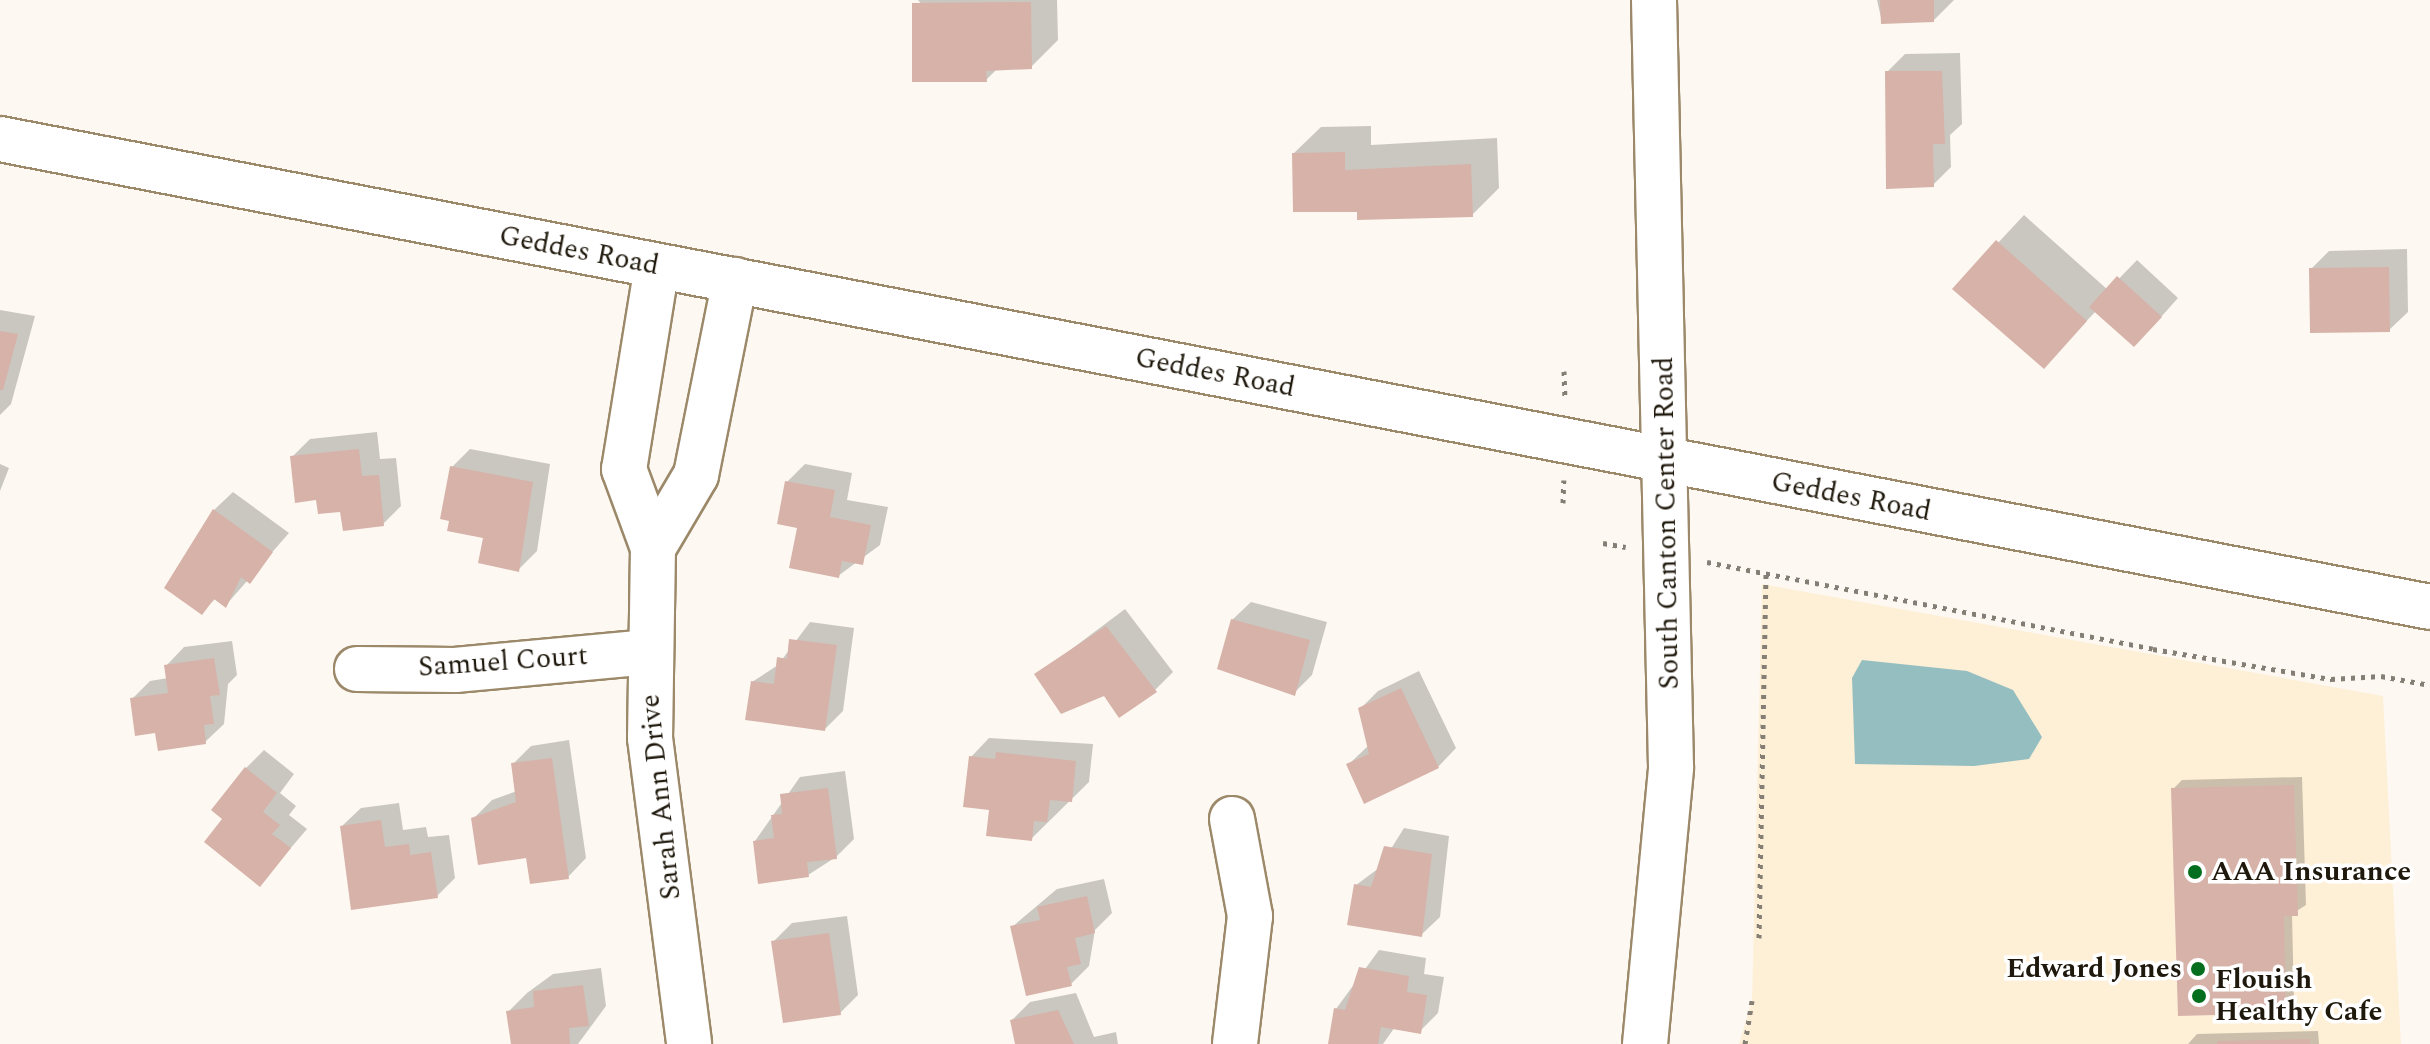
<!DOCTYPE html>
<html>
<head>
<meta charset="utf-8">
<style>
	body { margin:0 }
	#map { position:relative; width:2430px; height:1044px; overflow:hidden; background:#fdf9f2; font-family:Spectral,serif }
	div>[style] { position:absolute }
	.built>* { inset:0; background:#feefd7 }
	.water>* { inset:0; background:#95bec0 }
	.shadow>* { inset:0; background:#0003 }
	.building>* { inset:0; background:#d6b2a9 }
	.path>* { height:5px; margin-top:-2.5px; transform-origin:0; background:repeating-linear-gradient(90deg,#847e75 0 4px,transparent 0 10px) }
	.roads { filter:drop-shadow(2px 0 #9c896a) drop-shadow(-2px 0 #9c896a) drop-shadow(0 2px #9c896a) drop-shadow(0 -2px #9c896a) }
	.street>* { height:44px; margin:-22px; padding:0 22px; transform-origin:22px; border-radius:22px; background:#fff }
	.secondary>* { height:44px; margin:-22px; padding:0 22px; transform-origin:22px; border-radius:22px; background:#fff }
	.dots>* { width:22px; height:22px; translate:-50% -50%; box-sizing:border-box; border:4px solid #fff; border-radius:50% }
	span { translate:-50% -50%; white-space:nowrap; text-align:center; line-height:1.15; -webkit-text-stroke:7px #fff; paint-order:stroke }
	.street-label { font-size:28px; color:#1f180c }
	.poi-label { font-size:28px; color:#1f180c; font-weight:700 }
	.left { translate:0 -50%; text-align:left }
	.right { translate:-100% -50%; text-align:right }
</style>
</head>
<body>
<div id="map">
	<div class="built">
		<i style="clip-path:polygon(1762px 584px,2383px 696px,2401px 1044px,1739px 1044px,1752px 1001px)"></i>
	</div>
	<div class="water">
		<i style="clip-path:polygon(1862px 660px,1967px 671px,2013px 690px,2042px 737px,2029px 759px,1974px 766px,1855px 764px,1852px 678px)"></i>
	</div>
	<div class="shadow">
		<i style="clip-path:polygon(918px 0,1057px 0,1058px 40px,1031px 67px,998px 68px,986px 80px)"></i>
		<i style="clip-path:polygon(1877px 0,1954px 0,1934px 20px,1882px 22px)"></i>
		<i style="clip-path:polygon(1960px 53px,1962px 124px,1950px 135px,1951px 167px,1933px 185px,1887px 72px,1905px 54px)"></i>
		<i style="clip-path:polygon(1371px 126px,1371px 145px,1497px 138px,1499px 188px,1472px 215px,1359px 210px,1294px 153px,1321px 127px)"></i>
		<i style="clip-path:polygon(2024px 215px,2108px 290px,2137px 260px,2178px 298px,2152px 327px,2096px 311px,2043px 367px,1955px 289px)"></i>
		<i style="clip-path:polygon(2407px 249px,2408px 312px,2389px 330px,2311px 269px,2329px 251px)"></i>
		<i style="clip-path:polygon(0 310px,35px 316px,11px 404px,0 415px)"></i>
		<i style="clip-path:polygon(377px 432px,380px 459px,396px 458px,401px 506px,383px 524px,318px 498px,292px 457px,310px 439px)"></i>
		<i style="clip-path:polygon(470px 449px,550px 464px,537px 551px,519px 569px,486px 537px,452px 519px,452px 467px)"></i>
		<i style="clip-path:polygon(0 464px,9px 468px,0 491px)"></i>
		<i style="clip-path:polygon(805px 464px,852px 473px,847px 500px,888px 507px,880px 545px,838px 576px,799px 526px,787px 482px)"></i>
		<i style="clip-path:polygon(233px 492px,289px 533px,226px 605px,216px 598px,202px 612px,214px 510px)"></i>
		<i style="clip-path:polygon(1251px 602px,1327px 622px,1312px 675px,1294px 693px,1232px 620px)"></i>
		<i style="clip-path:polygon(1125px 609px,1173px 672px,1155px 690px,1105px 694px,1037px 675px)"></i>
		<i style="clip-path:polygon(810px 622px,854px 628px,843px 711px,825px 729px,752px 682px,778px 665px)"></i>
		<i style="clip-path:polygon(232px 641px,237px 675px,228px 684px,224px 724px,205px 742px,157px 731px,132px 699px,150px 681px,168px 678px,166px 666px,184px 647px)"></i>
		<i style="clip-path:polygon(1419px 671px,1456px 748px,1438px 767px,1348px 765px,1369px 745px,1360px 709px,1378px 691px)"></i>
		<i style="clip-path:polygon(989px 738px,1093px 744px,1089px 782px,1031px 839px,991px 808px,971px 757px)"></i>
		<i style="clip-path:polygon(569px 740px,586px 858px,568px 877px,473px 819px,492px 800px,517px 791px,513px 764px,531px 746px)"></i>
		<i style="clip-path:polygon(264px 750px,294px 774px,280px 793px,296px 806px,289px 815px,307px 829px,260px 884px,246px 768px)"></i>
		<i style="clip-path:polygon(845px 771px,854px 839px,836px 857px,808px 875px,755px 841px,800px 777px)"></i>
		<i style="clip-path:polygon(2302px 777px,2306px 905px,2292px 914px,2294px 1002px,2286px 1011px,2173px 789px,2182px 780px)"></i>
		<i style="clip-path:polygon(399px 803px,403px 830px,426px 827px,428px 837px,449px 835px,455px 878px,437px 896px,342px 826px,361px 808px)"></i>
		<i style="clip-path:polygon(1404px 828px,1449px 836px,1440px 917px,1421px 935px,1356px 885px,1379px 868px)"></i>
		<i style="clip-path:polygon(1104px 879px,1112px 913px,1095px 930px,1089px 966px,1071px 984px,1012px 927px,1057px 889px)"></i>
		<i style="clip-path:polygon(847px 916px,858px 995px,840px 1013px,773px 942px,792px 923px)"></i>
		<i style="clip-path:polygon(1379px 950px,1426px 958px,1424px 974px,1444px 977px,1438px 1013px,1420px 1031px,1395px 1027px,1383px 1044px,1330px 1044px,1336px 1009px)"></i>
		<i style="clip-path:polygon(601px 968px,606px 1006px,578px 1044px,513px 1044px,508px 1012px,527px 993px,553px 974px)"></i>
		<i style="clip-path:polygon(1076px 993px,1094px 1037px,1116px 1032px,1118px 1044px,1017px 1044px,1012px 1020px,1030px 1002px)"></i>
		<i style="clip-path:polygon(2318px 1031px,2319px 1044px,2188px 1044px,2197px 1034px)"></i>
	</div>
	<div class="building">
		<i style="clip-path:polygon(1880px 0,1934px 0,1934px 22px,1881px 24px)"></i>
		<i style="clip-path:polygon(1031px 2px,1032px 69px,986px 71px,987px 82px,912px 82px,912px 3px)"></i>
		<i style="clip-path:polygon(1885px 71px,1942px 71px,1945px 144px,1933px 144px,1934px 187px,1886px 189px)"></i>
		<i style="clip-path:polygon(1345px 152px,1345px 170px,1471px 164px,1473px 217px,1357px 220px,1357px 212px,1293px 212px,1292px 153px)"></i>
		<i style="clip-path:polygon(1996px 240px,2087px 321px,2044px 369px,1952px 289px)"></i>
		<i style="clip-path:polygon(2389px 267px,2390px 332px,2310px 333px,2309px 268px)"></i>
		<i style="clip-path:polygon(2117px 276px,2162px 317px,2134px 347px,2089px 307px)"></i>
		<i style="clip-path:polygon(0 331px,18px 334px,3px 390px,0 390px)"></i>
		<i style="clip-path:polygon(359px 449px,362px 476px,379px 475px,384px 526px,343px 531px,340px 512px,318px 514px,316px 500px,295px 503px,290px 456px)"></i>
		<i style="clip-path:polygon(450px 466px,533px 482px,519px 572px,478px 563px,483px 538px,447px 531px,449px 521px,440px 519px)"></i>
		<i style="clip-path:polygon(785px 481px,835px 490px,830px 517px,871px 525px,863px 565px,842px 561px,839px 578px,789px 568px,797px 528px,777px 524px)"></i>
		<i style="clip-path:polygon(213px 509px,273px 552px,250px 584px,241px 577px,226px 608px,214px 599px,202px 615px,164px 588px)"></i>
		<i style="clip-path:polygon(1231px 619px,1310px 640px,1295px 696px,1217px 669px)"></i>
		<i style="clip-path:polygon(1106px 626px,1157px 692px,1119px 718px,1104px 696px,1061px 714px,1034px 674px)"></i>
		<i style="clip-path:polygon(789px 639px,837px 645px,825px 731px,745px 720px,751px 681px,774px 684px,777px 657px,787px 659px)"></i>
		<i style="clip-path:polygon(214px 658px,220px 695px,210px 696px,214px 724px,204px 725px,206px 744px,158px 751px,155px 733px,135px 736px,130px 698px,168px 693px,164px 665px)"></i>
		<i style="clip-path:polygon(1401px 688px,1439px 768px,1364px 804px,1346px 764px,1369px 754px,1358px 708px)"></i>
		<i style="clip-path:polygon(996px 752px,1076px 761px,1072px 802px,1050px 800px,1047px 822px,1034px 821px,1032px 841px,986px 836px,989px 810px,963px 807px,969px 756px,995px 759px)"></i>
		<i style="clip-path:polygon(552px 758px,569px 879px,530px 884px,526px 858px,478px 865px,471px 818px,516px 802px,511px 763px)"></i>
		<i style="clip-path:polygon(245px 767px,277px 793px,263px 812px,280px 825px,272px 834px,291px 848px,260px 887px,204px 842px,222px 819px,211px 810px)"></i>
		<i style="clip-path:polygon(2294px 785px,2298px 916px,2284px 916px,2286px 1013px,2178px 1016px,2171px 788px)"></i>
		<i style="clip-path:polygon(828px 788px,837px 859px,807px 862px,809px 877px,758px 884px,753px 841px,774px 838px,771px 815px,782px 814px,780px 794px)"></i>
		<i style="clip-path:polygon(381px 820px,385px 847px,409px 844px,410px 855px,431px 852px,438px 898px,351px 910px,340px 826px)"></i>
		<i style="clip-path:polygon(1384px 846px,1432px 854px,1422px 937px,1347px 925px,1354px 884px,1371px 887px)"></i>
		<i style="clip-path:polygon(1087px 896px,1095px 933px,1075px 938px,1081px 964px,1067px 967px,1072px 986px,1026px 996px,1010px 926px,1040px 920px,1037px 907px)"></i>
		<i style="clip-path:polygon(829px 933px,841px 1015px,783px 1023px,771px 941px)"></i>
		<i style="clip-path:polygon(1359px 967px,1409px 976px,1407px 992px,1427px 995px,1421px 1034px,1381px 1027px,1378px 1044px,1328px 1044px,1334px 1008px,1345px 1010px)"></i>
		<i style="clip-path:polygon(583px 985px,589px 1026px,569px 1028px,570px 1044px,511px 1044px,506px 1011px,534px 1007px,533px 991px)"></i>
		<i style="clip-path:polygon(1058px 1010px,1074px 1044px,1015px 1044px,1010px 1020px)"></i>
		<i style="clip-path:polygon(2310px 1039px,2310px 1044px,2217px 1044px,2217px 1041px)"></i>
	</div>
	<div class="path">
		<i style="left:1564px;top:371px;width:27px;rotate:88deg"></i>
		<i style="left:1563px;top:503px;width:23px;rotate:-88deg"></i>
		<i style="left:1603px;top:543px;width:23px;rotate:10deg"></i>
		<i style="left:1707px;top:562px;width:454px;rotate:11deg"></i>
		<i style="left:2153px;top:649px;width:181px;rotate:9.6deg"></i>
		<i style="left:2331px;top:679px;width:50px;rotate:-3.4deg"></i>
		<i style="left:2381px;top:676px;width:50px;rotate:10.4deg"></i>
		<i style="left:1759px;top:938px;width:364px;rotate:-88.9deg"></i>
		<i style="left:1745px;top:1044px;width:44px;rotate:-80.8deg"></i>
	</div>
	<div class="roads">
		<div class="street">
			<i style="left:657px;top:266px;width:206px;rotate:99.2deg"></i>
			<i style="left:624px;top:469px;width:84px;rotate:69.8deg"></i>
			<i style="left:653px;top:548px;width:85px;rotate:-59.5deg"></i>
			<i style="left:696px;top:475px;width:199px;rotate:-78.7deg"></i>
			<i style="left:653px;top:548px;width:190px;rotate:90.9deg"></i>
			<i style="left:650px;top:738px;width:308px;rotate:82.7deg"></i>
			<i style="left:357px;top:669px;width:98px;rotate:0.6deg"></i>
			<i style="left:455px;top:670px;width:195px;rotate:-5.3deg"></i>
			<i style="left:1232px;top:819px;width:99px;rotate:79.5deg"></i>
			<i style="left:1250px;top:916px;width:129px;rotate:96.7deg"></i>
		</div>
		<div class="secondary">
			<i style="left:0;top:139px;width:2475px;rotate:10.9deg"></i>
			<i style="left:1645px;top:1044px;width:278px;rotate:-84.6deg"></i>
			<i style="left:1671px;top:767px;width:767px;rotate:-91.27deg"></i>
		</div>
	</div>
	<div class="dots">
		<i style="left:2195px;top:872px;background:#026e1e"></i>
		<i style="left:2198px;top:969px;background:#026e1e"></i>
		<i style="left:2199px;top:996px;background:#026e1e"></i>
	</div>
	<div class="street-label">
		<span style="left:579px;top:251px;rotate:11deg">Geddes Road</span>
		<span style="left:1215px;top:373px;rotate:11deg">Geddes Road</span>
		<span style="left:1851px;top:497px;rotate:11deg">Geddes Road</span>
		<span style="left:1667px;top:523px;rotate:-91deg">South Canton Center Road</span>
		<span style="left:503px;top:662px;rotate:-4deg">Samuel Court</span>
		<span style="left:661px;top:797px;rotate:-96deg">Sarah Ann Drive</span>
	</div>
	<div class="poi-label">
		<span class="left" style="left:2211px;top:872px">AAA Insurance</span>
		<span class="right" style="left:2182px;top:969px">Edward Jones</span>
		<span class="left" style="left:2215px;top:996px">Flouish<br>Healthy Cafe</span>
	</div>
</div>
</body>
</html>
